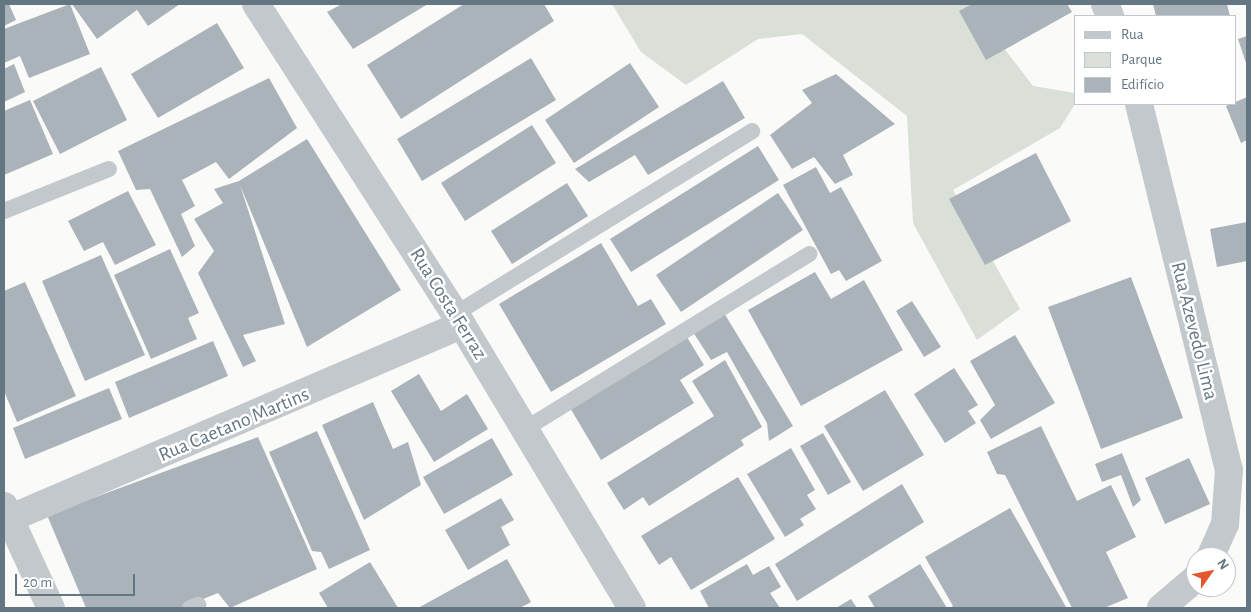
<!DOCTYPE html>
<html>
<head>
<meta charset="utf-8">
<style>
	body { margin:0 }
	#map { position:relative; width:1251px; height:612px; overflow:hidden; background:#fafaf8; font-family:"Alegreya Sans",sans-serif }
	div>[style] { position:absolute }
	.green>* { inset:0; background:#dadfd7 }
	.building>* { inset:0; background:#aab3b9 }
	.lane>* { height:16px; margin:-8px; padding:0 8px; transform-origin:8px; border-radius:8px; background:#c3c8cc }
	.street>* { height:28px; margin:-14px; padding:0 14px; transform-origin:14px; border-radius:14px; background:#c3c8cc }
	span { translate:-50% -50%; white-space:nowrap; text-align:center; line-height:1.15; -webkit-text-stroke:5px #fff; paint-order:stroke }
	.street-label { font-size:20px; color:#657683 }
	.frame { position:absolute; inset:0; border:5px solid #657683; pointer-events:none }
	.legend { position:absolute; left:1074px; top:15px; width:162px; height:90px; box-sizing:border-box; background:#fff; border:1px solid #c1c8cd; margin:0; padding:6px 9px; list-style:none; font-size:15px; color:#657683 }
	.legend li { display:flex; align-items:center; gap:10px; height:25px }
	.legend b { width:25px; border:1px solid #c1c8cd }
	.north { position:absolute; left:1186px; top:547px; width:50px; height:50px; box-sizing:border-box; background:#fff; border:1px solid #c1c8cd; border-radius:50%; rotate:57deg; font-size:14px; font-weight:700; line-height:20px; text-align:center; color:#657683 }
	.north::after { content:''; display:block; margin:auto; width:18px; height:22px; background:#e4572e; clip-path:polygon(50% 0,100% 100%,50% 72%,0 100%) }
	.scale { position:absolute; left:15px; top:574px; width:120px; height:22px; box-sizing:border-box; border:2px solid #657683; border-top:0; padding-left:6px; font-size:15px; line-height:18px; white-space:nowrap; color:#657683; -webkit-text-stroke:4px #fff; paint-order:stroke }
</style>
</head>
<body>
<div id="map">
	<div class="green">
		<i style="clip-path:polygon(612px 4px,970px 4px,1033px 86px,1075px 93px,1075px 104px,1060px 128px,953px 190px,1020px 309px,977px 340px,913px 223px,907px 116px,802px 34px,758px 39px,686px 85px,641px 52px)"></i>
	</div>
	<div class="building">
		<i style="clip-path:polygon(4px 4px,9px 4px,16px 20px,4px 26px)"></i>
		<i style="clip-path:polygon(70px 4px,90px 54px,29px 78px,20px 56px,4px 63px,4px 29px)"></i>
		<i style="clip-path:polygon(72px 4px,180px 4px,148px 26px,137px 10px,97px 39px)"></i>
		<i style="clip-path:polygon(342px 4px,428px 4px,353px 49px,327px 12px)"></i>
		<i style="clip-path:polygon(464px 4px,544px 4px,554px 21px,401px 119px,367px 65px)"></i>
		<i style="clip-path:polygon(972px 4px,1067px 4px,1072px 12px,986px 60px,959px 11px)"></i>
		<i style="clip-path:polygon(1153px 4px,1227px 4px,1230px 16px,1156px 16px)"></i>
		<i style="clip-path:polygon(217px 23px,244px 68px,158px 118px,131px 74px)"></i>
		<i style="clip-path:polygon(1247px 36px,1247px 66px,1238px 39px)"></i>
		<i style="clip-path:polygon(531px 58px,556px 100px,422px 181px,397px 139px)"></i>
		<i style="clip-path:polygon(630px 63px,659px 107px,574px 163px,545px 120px)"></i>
		<i style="clip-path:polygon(14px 64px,25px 92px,4px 102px,4px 69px)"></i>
		<i style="clip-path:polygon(101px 67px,127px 120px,60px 154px,33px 101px)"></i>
		<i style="clip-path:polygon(836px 74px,895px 124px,843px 155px,853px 175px,835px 184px,814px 157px,792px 169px,770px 135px,812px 103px,802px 90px)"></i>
		<i style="clip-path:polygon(269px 78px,297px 128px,229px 179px,216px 162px,182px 180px,195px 206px,181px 214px,195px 246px,182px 257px,150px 189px,136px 190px,118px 151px)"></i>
		<i style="clip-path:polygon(723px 81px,745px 118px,648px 175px,635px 155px,589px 182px,575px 169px)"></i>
		<i style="clip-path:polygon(1247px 97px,1247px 140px,1241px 143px,1226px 106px)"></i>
		<i style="clip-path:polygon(30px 100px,53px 154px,4px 175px,4px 111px)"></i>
		<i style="clip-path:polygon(532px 125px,556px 163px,465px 221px,441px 183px)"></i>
		<i style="clip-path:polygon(307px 139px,401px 290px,307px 347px,240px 185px,285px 324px,243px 335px,256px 361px,243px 367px,198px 273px,214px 251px,194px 219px,223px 203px,214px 189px,239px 181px)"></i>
		<i style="clip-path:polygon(758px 146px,779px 180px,631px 272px,610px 239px)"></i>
		<i style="clip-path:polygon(1036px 153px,1071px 221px,985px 265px,949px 199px)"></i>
		<i style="clip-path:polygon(816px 167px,830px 193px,841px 187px,882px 261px,846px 281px,839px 270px,831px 274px,783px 185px)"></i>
		<i style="clip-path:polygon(567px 183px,588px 216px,512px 264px,491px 231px)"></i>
		<i style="clip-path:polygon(128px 191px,156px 245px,115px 265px,103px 242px,84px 251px,68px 221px)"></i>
		<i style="clip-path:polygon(778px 193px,803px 230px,681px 312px,656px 275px)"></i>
		<i style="clip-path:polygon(1247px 222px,1247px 261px,1217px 267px,1210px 229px)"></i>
		<i style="clip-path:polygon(601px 243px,638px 306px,651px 299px,666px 324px,551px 392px,499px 304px)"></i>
		<i style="clip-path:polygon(170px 249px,199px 313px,188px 318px,197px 339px,151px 359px,114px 275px)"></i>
		<i style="clip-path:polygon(101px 255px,145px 355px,85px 381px,42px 281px)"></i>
		<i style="clip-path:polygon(815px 272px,831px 299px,864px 280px,903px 350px,801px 406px,748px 310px)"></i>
		<i style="clip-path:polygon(1131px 277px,1183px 418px,1101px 449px,1048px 307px)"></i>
		<i style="clip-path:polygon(25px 282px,76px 396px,17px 422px,4px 391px,4px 291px)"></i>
		<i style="clip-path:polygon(912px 301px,941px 347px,924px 357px,896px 311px)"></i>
		<i style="clip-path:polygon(724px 313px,793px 426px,769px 441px,767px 423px,727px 352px,711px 360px,693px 332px)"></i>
		<i style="clip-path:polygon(685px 334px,704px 365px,680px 380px,694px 403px,601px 460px,569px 406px)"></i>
		<i style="clip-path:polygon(1015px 335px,1055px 403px,991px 439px,980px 420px,995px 405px,970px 361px)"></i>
		<i style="clip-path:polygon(213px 341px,228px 376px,129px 418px,115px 382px)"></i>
		<i style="clip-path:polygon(725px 360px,762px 427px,741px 440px,744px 445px,649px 506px,643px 497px,624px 510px,607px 483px,714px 416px,692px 381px)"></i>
		<i style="clip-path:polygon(954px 368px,978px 405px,968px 411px,976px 423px,945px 443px,914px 394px)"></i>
		<i style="clip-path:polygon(419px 374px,441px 411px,467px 394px,488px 429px,434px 462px,391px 391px)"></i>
		<i style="clip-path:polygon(109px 388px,122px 419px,25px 459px,13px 428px)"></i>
		<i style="clip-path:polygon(885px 390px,924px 455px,863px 491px,824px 426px)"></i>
		<i style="clip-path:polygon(373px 402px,393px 449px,408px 442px,421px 485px,364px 520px,322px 425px)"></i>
		<i style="clip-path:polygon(1041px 426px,1077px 501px,1111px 485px,1136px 537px,1106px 552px,1128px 598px,1104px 608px,1072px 608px,1005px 475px,997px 474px,987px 452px)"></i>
		<i style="clip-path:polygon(317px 431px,370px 550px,329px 569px,321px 552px,312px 551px,269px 452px)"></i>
		<i style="clip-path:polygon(823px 433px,851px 482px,828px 495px,800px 446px)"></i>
		<i style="clip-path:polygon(258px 437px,317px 569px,230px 608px,218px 593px,181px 608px,86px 608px,47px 515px)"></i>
		<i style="clip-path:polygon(492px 438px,513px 475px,444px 514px,423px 477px)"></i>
		<i style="clip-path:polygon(791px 448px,815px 490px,807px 495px,816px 509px,800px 519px,804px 525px,785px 537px,747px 474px)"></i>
		<i style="clip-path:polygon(1122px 453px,1141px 500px,1133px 507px,1121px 475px,1102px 482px,1095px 464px)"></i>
		<i style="clip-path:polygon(1189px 458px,1210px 504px,1165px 524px,1145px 478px)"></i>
		<i style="clip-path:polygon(738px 477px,775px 539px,691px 590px,671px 557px,659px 565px,641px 536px)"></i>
		<i style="clip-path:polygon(902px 484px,924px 522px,797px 601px,775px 564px)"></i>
		<i style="clip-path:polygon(501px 498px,514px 520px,501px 527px,510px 545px,468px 570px,445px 530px)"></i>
		<i style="clip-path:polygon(1010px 508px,1066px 607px,949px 608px,953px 606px,925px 557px)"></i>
		<i style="clip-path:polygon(507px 559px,531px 602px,520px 608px,418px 608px)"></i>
		<i style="clip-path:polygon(370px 562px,398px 608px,328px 608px,319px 593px)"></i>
		<i style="clip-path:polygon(747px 564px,753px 575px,769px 566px,781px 587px,770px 593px,780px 608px,709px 608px,700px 591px)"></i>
		<i style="clip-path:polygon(920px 564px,947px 608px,875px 608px,868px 596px)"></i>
		<i style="clip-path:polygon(851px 599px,857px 608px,836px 608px)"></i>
	</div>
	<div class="lane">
		<i style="left:4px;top:211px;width:113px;rotate:-21.8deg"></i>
		<i style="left:455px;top:314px;width:349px;rotate:-31.6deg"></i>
		<i style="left:525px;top:429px;width:334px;rotate:-31.6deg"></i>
		<i style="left:190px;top:608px;width:9px;rotate:-21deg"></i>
	</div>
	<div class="street">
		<i style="left:256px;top:4px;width:381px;rotate:57.3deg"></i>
		<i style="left:462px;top:325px;width:330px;rotate:59deg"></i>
		<i style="left:1105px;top:4px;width:13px;rotate:67deg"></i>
		<i style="left:1139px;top:104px;width:377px;rotate:76.2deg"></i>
		<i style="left:1229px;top:470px;width:54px;rotate:94.2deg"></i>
		<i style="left:1225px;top:524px;width:36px;rotate:114deg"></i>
		<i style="left:4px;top:506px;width:112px;rotate:65.3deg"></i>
		<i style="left:4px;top:521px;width:498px;rotate:-23.2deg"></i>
		<i style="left:1161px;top:608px;width:46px;rotate:-40.6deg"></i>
	</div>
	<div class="street-label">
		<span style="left:448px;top:304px;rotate:58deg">Rua Costa Ferraz</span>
		<span style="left:1194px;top:331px;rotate:76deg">Rua Azevedo Lima</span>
		<span style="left:234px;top:425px;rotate:-23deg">Rua Caetano Martins</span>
	</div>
	<div class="frame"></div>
	<ul class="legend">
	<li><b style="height:6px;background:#c3c8cc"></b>Rua</li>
	<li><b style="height:14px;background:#dadfd7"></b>Parque</li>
	<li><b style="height:14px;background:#aab3b9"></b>Edifício</li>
	</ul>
	<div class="north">N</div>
	<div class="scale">20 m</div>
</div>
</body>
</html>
